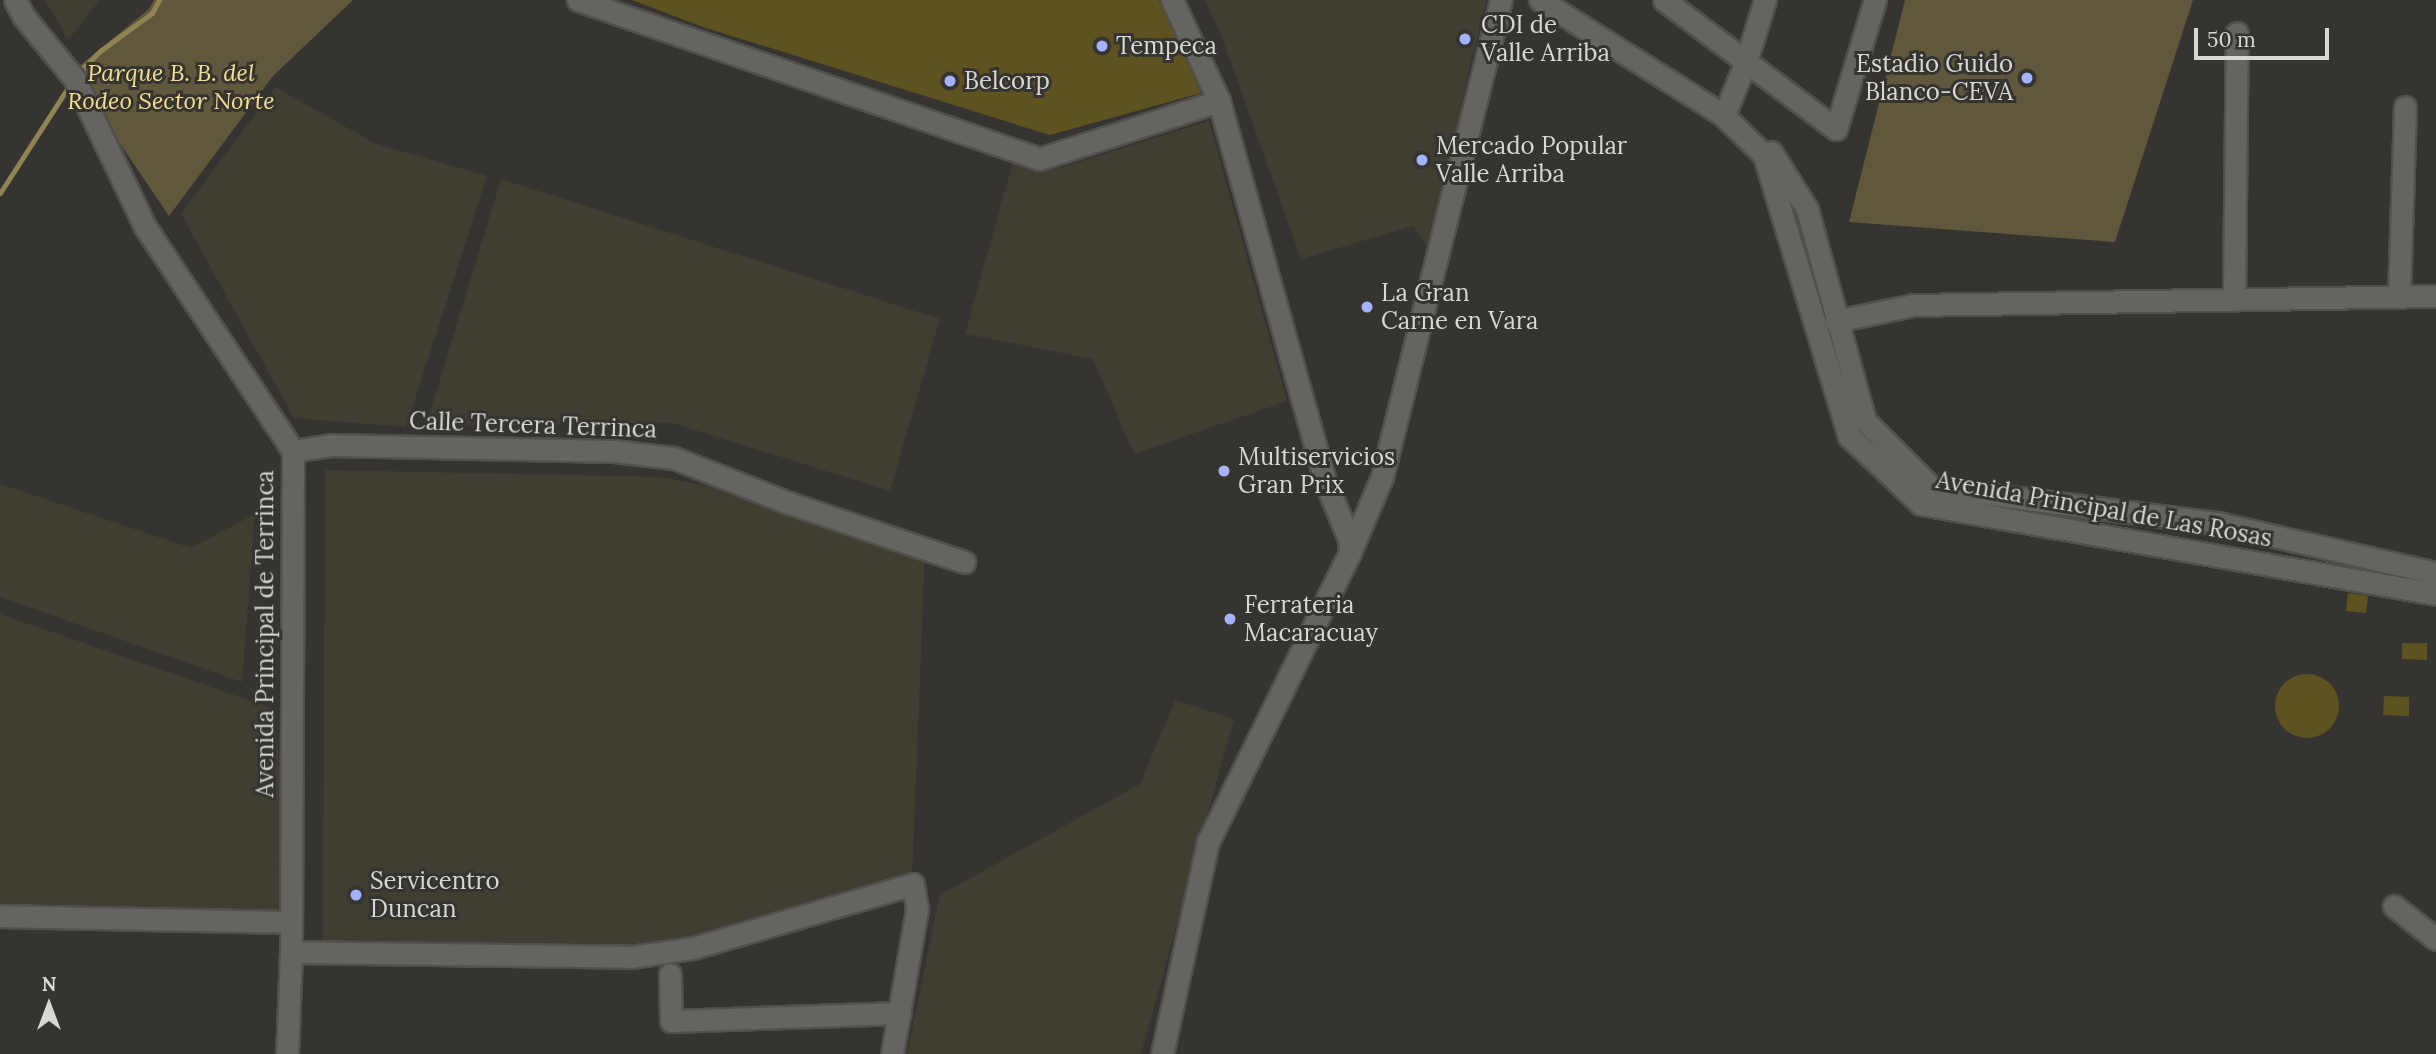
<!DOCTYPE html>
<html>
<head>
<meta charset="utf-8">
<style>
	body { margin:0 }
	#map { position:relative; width:2436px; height:1054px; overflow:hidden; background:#353430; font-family:Lora,serif }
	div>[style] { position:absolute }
	.built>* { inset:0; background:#403d33 }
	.green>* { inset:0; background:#5f583c }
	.stream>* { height:5px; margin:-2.5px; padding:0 2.5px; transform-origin:2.5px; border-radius:2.5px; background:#908452 }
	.building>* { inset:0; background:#5e5320 }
	.round { border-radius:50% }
	.roads { filter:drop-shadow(2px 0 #51504d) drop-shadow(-2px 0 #51504d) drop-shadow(0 2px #51504d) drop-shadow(0 -2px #51504d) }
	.minor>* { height:21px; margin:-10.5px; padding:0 10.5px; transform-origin:10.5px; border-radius:10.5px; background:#656460 }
	.dots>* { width:19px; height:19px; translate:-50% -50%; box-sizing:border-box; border:4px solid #353430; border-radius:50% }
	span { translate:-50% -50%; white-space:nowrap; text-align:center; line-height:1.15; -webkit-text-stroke:6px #353430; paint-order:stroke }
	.poi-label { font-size:24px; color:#d7d7d4 }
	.left { translate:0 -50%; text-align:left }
	.right { translate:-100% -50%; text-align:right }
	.park-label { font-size:24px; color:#f1de8f; font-style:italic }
	.street-label { font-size:24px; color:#d7d7d4 }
	.north { position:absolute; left:14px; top:970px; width:70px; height:70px; -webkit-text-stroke:5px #353430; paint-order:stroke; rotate:0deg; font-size:19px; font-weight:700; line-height:28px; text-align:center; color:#d7d7d4 }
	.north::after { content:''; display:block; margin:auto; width:24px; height:32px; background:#d7d7d4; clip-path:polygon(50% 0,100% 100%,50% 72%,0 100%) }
	.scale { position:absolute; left:2194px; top:28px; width:135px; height:32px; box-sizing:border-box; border:4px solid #d7d7d4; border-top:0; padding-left:9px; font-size:21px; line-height:24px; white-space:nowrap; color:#d7d7d4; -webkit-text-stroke:5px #353430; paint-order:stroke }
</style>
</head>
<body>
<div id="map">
	<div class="built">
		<i style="clip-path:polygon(45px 0,100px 0,68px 40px)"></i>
		<i style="clip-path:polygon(1205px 0,1487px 0,1467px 78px,1435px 259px,1413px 226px,1301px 259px,1220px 32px)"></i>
		<i style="clip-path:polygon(275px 87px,376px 144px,487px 176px,406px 427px,294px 418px,181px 214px)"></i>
		<i style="clip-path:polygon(1209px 121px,1287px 401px,1134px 454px,1093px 359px,965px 334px,1013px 161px,1057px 169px)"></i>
		<i style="clip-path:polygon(501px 179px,940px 319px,890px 491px,672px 423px,426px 426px)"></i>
		<i style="clip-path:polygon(325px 470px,662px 477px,789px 503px,925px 552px,912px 880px,631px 957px,323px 942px)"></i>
		<i style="clip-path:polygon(0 484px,191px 548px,255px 514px,242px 682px,0 597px)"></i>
		<i style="clip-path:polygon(0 614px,275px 709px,289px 910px,0 908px)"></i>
		<i style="clip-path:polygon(1175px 700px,1234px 719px,1141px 1054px,907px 1054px,940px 895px,1140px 784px)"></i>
	</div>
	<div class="green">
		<i style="clip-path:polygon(154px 0,353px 0,273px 76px,169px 216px,102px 117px,78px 67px,149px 9px)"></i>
		<i style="clip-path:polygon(1905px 0,2193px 0,2115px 242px,1849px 222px)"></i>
	</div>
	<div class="stream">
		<i style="left:77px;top:74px;width:33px;rotate:-45deg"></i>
		<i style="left:100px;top:51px;width:64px;rotate:-36.2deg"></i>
		<i style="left:152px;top:13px;width:15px;rotate:-62deg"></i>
		<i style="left:0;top:193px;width:131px;rotate:-57.2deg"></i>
	</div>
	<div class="building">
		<i style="clip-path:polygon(632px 0,1159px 0,1201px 93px,1050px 135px,703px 27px)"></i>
		<i style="clip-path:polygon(2348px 593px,2368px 596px,2366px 613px,2346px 611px)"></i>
		<i style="clip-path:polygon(2402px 643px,2427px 643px,2427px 660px,2402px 659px)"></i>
		<i class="round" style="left:2275px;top:674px;width:64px;height:64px"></i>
		<i style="clip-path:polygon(2384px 696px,2409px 697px,2409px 716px,2383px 715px)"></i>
	</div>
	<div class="roads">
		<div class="minor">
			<i style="left:15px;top:0;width:19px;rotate:62deg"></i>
			<i style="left:24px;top:17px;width:79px;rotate:50.7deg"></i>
			<i style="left:74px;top:78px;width:163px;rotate:64.5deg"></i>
			<i style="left:144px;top:225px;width:271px;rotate:56.6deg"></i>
			<i style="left:293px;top:451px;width:501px;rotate:90.23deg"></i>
			<i style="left:291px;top:952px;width:102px;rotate:92.2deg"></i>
			<i style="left:578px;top:0;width:488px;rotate:19deg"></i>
			<i style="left:1039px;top:159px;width:189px;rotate:-17.9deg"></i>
			<i style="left:1172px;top:0;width:111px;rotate:65deg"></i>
			<i style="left:1219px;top:101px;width:397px;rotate:74.4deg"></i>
			<i style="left:1326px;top:483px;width:61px;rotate:67.7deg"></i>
			<i style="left:1349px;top:539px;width:13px;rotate:86deg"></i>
			<i style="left:1540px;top:0;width:215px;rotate:32.1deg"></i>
			<i style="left:1722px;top:114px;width:59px;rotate:44.3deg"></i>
			<i style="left:1764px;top:155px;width:294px;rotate:73.2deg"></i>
			<i style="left:1849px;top:436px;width:99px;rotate:43.4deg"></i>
			<i style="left:1921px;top:504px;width:523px;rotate:9.91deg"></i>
			<i style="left:1664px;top:0;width:215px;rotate:36.9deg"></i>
			<i style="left:1836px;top:129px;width:135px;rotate:-73.2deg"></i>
			<i style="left:1727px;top:108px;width:51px;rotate:-68deg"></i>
			<i style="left:1746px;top:61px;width:64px;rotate:-72.7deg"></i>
			<i style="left:1771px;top:152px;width:67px;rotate:57.7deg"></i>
			<i style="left:1807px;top:209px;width:220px;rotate:74.7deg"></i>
			<i style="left:1865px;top:421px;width:93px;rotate:45deg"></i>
			<i style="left:1931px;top:487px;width:293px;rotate:7.2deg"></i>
			<i style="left:2222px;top:524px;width:220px;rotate:12.9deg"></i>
			<i style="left:2399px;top:297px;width:190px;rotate:-88.2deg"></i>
			<i style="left:2234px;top:300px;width:267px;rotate:-89.4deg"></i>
			<i style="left:1836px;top:321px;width:79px;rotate:-11.7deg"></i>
			<i style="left:1913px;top:305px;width:523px;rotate:-0.99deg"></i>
			<i style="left:293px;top:451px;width:38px;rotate:-9deg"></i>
			<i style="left:331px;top:445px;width:283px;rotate:1.2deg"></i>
			<i style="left:614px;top:451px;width:60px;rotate:6.7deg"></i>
			<i style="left:674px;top:458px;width:123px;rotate:21.4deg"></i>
			<i style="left:789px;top:503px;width:185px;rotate:18.6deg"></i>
			<i style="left:2394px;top:906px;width:53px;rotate:38.2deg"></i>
			<i style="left:0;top:916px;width:290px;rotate:1.2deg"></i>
			<i style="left:291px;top:952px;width:340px;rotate:0.8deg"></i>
			<i style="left:631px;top:957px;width:63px;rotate:-8.3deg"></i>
			<i style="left:693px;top:948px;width:229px;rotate:-16.2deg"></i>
			<i style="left:913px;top:884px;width:25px;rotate:81deg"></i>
			<i style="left:917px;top:909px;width:147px;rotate:99.8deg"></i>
			<i style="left:670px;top:974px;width:47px;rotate:88.8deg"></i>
			<i style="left:671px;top:1021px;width:229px;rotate:-2deg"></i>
			<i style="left:1162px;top:1054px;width:217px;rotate:-77.8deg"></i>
			<i style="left:1208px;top:842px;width:323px;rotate:-63.9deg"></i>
			<i style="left:1350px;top:552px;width:82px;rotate:-66.9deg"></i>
			<i style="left:1382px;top:477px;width:492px;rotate:-76deg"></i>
		</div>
	</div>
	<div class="dots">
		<i style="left:1465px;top:39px;background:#a4b1fc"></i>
		<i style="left:1102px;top:46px;background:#a4b1fc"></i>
		<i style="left:2027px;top:78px;background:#a4b1fc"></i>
		<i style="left:950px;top:81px;background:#a4b1fc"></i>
		<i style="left:1422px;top:160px;background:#a4b1fc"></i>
		<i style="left:1367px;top:307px;background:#a4b1fc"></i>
		<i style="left:1224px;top:471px;background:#a4b1fc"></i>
		<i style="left:1230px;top:619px;background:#a4b1fc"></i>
		<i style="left:356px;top:895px;background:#a4b1fc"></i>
	</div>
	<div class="poi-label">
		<span class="left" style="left:1481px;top:39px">CDI de<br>Valle Arriba</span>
		<span class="left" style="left:1116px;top:46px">Tempeca</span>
		<span class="right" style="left:2013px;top:78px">Estadio Guido<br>Blanco-CEVA</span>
		<span class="left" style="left:964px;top:81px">Belcorp</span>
		<span class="left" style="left:1436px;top:160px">Mercado Popular<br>Valle Arriba</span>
		<span class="left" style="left:1381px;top:307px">La Gran<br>Carne en Vara</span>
		<span class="left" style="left:1238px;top:471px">Multiservicios<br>Gran Prix</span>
		<span class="left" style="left:1244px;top:619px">Ferrateria<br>Macaracuay</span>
		<span class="left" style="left:370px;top:895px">Servicentro<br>Duncan</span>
	</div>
	<div class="park-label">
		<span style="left:171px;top:87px">Parque B. B. del<br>Rodeo Sector Norte</span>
	</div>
	<div class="street-label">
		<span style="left:533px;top:425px;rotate:2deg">Calle Tercera Terrinca</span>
		<span style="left:2104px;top:509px;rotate:10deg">Avenida Principal de Las Rosas</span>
		<span style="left:265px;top:634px;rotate:-90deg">Avenida Principal de Terrinca</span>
	</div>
	<div class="north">N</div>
	<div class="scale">50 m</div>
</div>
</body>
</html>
